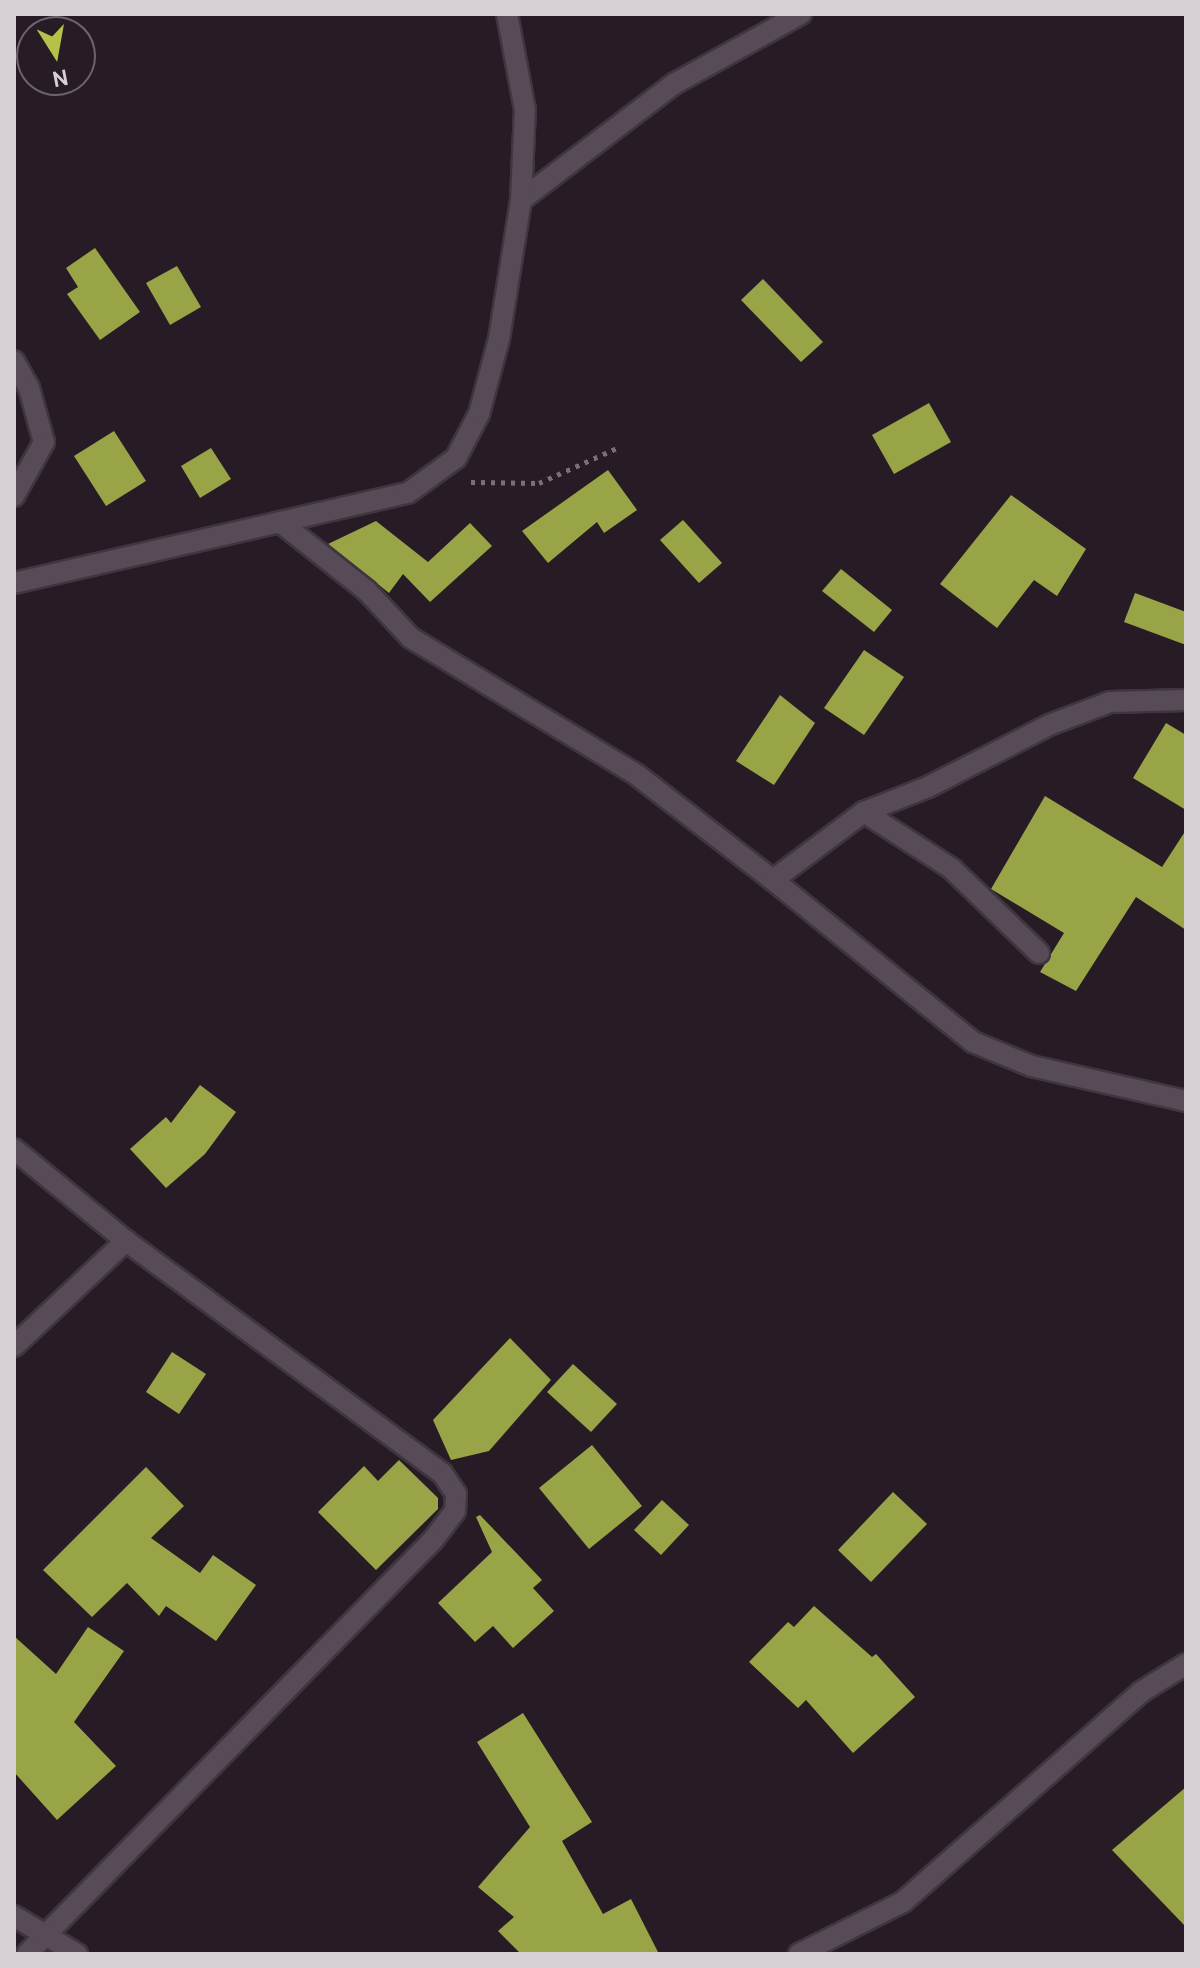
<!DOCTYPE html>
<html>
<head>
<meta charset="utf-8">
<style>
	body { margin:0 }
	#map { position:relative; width:1200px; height:1968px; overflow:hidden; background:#271c26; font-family:Cabin,sans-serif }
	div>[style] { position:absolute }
	.building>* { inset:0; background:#99a447 }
	.path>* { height:5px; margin-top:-2.5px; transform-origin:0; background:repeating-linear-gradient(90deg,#786f78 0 4px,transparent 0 10px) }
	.roads { filter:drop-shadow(2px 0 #3f363f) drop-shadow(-2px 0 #3f363f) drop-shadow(0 2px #3f363f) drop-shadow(0 -2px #3f363f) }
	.street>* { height:20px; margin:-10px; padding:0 10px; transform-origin:10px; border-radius:10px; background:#574b57 }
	span { translate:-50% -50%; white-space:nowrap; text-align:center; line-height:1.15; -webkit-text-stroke:8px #271c26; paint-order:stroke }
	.frame { position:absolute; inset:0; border:16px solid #d7d0d7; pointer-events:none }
	.north { position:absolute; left:16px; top:16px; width:80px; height:80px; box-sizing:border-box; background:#271c26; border:2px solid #6d646d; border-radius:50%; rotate:169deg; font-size:22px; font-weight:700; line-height:32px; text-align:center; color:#d7d0d7 }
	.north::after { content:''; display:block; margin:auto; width:28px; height:36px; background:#b4c24a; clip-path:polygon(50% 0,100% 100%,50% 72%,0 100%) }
</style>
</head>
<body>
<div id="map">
	<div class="building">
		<i style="clip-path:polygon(95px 248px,140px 312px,100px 340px,67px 294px,78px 287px,66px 268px)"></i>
		<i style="clip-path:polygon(177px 266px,201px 307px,170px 325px,146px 283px)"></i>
		<i style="clip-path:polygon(763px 279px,823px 342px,801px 362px,741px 300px)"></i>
		<i style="clip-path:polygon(929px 403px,951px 442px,894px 474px,872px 435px)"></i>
		<i style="clip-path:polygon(114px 431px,146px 481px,106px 506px,74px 456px)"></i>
		<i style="clip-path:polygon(211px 448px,231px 479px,200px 498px,181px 466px)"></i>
		<i style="clip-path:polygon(608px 470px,637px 510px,604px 533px,597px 522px,548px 563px,522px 531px)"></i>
		<i style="clip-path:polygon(1011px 495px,1086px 549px,1057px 596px,1034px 580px,997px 628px,940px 584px)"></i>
		<i style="clip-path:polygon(683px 520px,722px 563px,699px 583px,660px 540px)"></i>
		<i style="clip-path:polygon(376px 521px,428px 562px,470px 523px,492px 546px,430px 602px,403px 574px,389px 593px,328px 544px)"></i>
		<i style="clip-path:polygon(841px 569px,892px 610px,874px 632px,822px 591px)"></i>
		<i style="clip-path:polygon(1135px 593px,1186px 612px,1186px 645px,1124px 622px)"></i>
		<i style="clip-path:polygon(864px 650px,904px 677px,864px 735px,824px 708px)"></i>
		<i style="clip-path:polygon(780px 695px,815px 723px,774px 785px,736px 761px)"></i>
		<i style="clip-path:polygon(1166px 723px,1186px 735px,1186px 810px,1133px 778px)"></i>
		<i style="clip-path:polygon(1045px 796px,1162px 867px,1186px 830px,1186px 930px,1136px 897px,1076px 991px,1040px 972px,1064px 933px,991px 889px)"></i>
		<i style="clip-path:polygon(200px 1085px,236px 1112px,205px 1154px,166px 1188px,130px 1149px,166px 1117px,171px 1123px)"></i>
		<i style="clip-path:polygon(510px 1338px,551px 1380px,489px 1451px,451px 1460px,433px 1420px)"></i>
		<i style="clip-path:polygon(172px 1352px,206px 1374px,179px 1414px,146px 1392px)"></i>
		<i style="clip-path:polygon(573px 1364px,617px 1404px,591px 1432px,547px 1392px)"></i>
		<i style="clip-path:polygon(592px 1445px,642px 1506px,589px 1549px,539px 1488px)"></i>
		<i style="clip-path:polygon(399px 1460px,438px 1498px,438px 1509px,376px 1570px,318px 1512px,364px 1466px,378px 1481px)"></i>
		<i style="clip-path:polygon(146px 1467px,184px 1506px,151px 1538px,200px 1573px,213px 1555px,256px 1585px,216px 1641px,166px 1606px,159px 1616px,127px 1583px,92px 1617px,43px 1570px)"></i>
		<i style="clip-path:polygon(893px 1492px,927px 1524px,871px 1582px,838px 1550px)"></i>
		<i style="clip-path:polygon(662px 1500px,689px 1525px,661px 1555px,634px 1530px)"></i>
		<i style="clip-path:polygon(480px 1515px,542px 1580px,533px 1588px,554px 1611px,513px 1648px,493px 1626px,475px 1642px,438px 1603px,492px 1552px,476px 1517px)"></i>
		<i style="clip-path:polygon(814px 1606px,872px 1657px,876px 1654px,915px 1697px,853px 1753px,806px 1700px,798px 1708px,749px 1662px,788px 1622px,794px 1627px)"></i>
		<i style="clip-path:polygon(88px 1627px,124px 1651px,74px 1722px,116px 1766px,57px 1820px,14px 1772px,14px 1636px,56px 1674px)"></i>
		<i style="clip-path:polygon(523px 1713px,592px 1822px,562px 1841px,603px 1914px,631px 1899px,659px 1954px,521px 1954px,498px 1931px,514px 1917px,478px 1887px,530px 1827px,477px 1742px)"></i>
		<i style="clip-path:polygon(1186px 1787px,1186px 1927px,1112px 1850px)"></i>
	</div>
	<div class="path">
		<i style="left:471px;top:482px;width:68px;rotate:0.8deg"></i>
		<i style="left:539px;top:483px;width:85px;rotate:-24.2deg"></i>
	</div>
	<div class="roads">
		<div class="street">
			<i style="left:521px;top:200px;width:192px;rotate:-37.2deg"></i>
			<i style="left:674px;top:84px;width:145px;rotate:-28.9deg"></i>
			<i style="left:14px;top:361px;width:31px;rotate:61deg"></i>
			<i style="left:29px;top:388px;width:56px;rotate:74.5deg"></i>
			<i style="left:44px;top:442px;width:62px;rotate:119.1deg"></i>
			<i style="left:280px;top:522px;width:111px;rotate:38.4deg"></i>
			<i style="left:367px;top:591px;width:64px;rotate:46.9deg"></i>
			<i style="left:411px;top:638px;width:264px;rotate:31.2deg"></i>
			<i style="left:637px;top:775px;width:172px;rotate:37.7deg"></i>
			<i style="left:773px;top:880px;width:114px;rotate:-36.8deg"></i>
			<i style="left:864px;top:812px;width:69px;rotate:-21.3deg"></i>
			<i style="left:928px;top:787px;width:136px;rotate:-27.1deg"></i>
			<i style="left:1049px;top:725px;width:65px;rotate:-20.7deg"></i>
			<i style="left:1110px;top:702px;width:76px;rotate:-1.5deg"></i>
			<i style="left:14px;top:583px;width:404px;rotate:-12.9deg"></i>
			<i style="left:408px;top:493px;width:59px;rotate:-36.1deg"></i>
			<i style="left:456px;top:458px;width:50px;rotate:-62.4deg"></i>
			<i style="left:479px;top:414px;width:78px;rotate:-75.1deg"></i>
			<i style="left:499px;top:339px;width:141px;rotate:-81deg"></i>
			<i style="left:521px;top:200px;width:90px;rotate:-87.5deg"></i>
			<i style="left:525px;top:110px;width:98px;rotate:-100.6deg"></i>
			<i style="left:864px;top:812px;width:105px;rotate:32.9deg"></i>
			<i style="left:952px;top:869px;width:121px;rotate:44deg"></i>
			<i style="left:773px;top:880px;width:257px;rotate:39deg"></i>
			<i style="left:973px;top:1042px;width:63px;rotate:22.5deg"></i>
			<i style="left:1031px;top:1066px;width:159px;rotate:12.7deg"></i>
			<i style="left:14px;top:1149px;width:145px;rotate:39.4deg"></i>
			<i style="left:126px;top:1241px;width:392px;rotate:36.3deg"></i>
			<i style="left:442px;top:1473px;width:25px;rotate:56deg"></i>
			<i style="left:456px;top:1494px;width:17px;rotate:93deg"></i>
			<i style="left:455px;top:1511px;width:36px;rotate:127deg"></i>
			<i style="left:433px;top:1540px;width:580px;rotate:134.44deg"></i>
			<i style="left:14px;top:1346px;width:154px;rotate:-43.2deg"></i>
			<i style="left:14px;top:1916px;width:74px;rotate:31.1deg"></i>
			<i style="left:799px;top:1954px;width:116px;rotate:-26.6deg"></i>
			<i style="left:903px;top:1902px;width:317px;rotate:-41.4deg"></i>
			<i style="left:1141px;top:1692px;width:53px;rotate:-31.9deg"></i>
		</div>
	</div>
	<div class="frame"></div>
	<div class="north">N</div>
</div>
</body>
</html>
